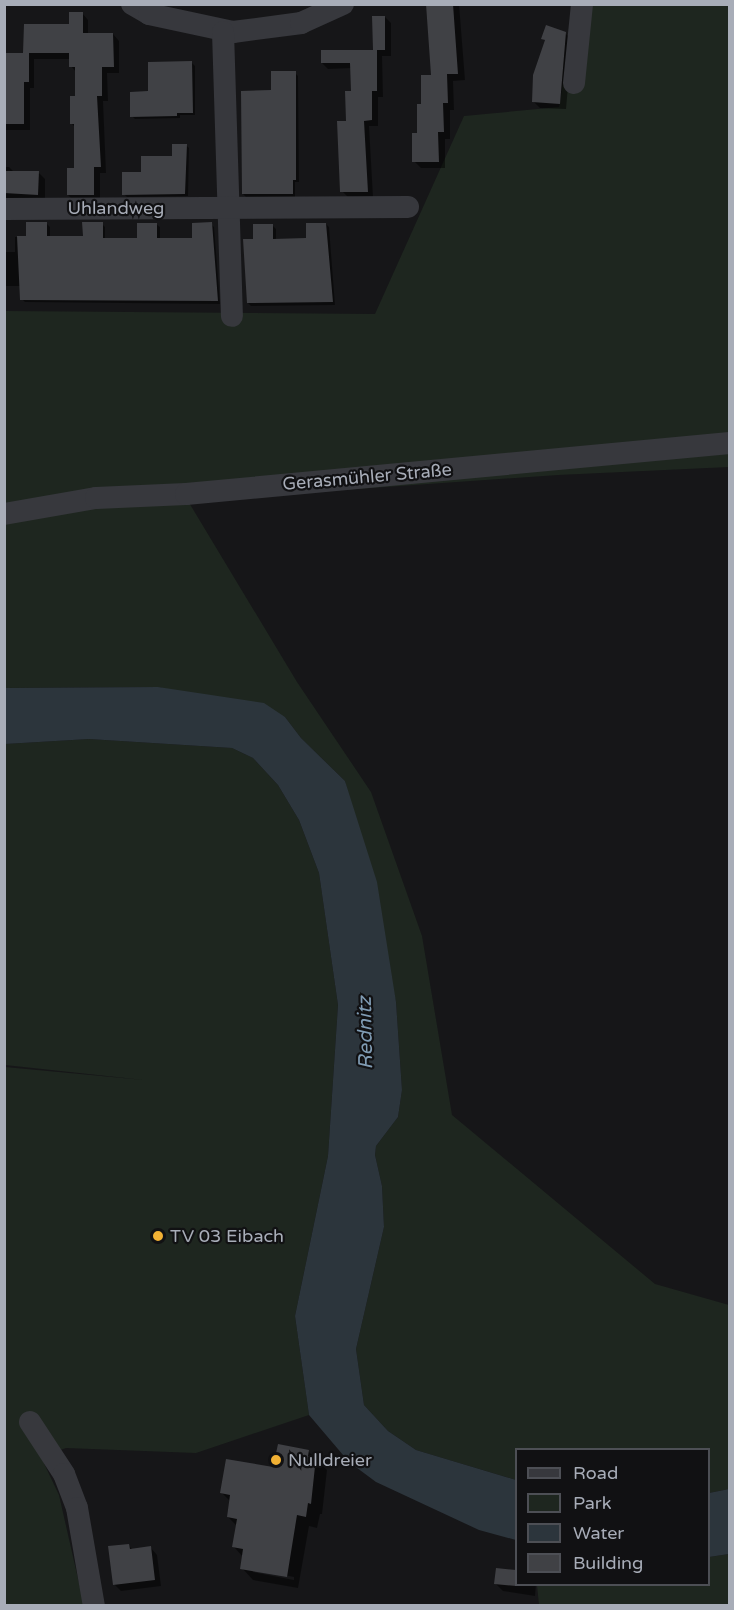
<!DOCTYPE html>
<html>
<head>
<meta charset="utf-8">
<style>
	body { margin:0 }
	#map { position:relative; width:734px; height:1610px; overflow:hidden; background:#161618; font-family:"Varela Round",sans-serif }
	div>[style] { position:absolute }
	.green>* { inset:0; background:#1e261f }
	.water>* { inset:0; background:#2c353c }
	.shadow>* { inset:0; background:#0007 }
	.building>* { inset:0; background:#404145 }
	.minor>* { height:22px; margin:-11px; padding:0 11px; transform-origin:11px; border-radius:11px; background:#37383d }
	.dots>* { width:16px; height:16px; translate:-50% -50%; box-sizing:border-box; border:3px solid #111113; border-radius:50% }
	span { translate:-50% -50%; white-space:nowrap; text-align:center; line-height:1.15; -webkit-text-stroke:4.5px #111113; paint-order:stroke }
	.street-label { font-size:18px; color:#a8adb8 }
	.poi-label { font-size:18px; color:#a8adb8 }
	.left { translate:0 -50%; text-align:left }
	.water-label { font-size:20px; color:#7f9bb3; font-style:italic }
	.frame { position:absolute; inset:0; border:6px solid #a8adb8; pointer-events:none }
	.legend { position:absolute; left:515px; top:1448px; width:195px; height:138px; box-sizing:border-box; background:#111113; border:2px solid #4d4f55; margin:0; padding:8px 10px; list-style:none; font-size:18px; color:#a8adb8 }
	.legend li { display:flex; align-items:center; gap:12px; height:30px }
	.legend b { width:30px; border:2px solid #4d4f55 }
</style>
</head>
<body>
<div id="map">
	<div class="green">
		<i style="clip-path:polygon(576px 5px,729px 5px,729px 467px,558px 475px,188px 501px,297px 682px,371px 792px,422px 936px,452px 1115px,655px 1284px,729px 1305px,729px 1489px,709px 1493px,708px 1450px,516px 1450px,516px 1480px,416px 1450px,388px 1431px,364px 1405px,356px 1349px,384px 1227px,382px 1186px,375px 1155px,376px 1146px,398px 1117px,402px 1090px,396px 1002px,345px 781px,301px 738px,285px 717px,158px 687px,5px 688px,5px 311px,375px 314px,464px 116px,559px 107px)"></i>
		<i style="clip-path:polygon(89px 739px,232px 748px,253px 758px,278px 785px,299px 820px,319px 873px,338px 1005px,328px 1156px,295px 1316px,309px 1415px,196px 1453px,66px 1448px,41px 1457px,59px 1495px,84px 1605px,5px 1605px,5px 1067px,144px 1080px,5px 1065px,5px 744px)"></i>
		<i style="clip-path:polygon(729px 1554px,729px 1605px,539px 1605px,537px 1585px,708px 1584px,709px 1557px)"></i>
	</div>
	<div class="water">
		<i style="clip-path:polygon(158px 687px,264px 703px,285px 717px,301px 738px,345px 781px,377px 882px,396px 1002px,402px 1090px,398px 1117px,376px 1146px,375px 1155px,382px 1186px,384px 1227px,356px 1349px,364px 1405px,388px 1431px,416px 1450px,516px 1480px,516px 1540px,479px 1530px,376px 1482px,349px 1462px,309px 1415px,295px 1316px,328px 1156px,338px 1005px,319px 873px,299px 820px,278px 785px,253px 758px,232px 748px,89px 739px,5px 744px,5px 688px)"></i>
		<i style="clip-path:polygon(729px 1489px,729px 1554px,709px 1557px,709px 1493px)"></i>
	</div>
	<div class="shadow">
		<i style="clip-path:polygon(428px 4px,459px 4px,465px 80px,453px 81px,454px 110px,450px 110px,450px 139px,445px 139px,445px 168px,421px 168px,414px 161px,423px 105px,433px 76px)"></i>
		<i style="clip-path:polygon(82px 13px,88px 20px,88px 34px,113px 34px,119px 41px,119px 73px,107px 73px,108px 101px,103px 101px,106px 173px,100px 173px,100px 201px,74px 201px,68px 195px,76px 169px,75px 127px,71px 123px,76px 97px,76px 72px,71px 66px,71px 59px,34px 59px,34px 88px,30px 88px,30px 130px,4px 130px,4px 55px,25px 55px,71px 25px)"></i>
		<i style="clip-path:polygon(385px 17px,391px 23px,391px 56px,382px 56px,383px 97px,378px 97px,378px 126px,369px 126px,373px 197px,348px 197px,342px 191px,352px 93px,352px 68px,328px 69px,322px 63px,374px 51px)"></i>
		<i style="clip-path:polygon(565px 33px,572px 40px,566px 109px,540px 108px,533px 101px,546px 41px,543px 39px)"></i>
		<i style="clip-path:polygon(192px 63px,195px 66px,195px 115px,180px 115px,180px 118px,135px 119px,132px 116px,150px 93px)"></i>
		<i style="clip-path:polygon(295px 73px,298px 76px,299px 182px,295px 182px,295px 197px,246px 197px,243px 194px,272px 92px)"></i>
		<i style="clip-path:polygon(186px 145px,189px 148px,188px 196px,127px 197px,124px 194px,174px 158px)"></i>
		<i style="clip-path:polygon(4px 167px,9px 167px,14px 172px,38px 172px,45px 179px,45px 202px,4px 199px)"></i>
		<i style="clip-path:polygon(47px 224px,50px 227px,50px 238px,84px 238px,102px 224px,105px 227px,105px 239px,139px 239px,156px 224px,160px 227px,160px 239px,193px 239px,211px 224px,214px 227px,220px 304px,25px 302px,22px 299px,22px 286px,4px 286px,4px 252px,15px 252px,15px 237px,28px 237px)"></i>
		<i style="clip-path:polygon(326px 224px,329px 227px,335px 305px,251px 306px,248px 303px,255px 240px,273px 226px,276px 229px,276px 240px,308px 240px)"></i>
		<i style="clip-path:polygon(evenodd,308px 1451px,327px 1470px,322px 1514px,320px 1514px,317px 1528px,309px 1526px,298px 1588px,253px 1580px,242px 1568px,243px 1557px,234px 1547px,237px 1526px,228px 1517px,231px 1502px,222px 1493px,308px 1451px,253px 1569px,294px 1577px,294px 1580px,253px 1572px,253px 1569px)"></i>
		<i style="clip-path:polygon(128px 1545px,133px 1550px,151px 1548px,157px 1555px,161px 1586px,121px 1591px,114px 1584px)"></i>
		<i style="clip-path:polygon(497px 1570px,516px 1571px,516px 1584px,536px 1584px,535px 1596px,503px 1591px,496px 1584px)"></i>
	</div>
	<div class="building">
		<i style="clip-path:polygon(426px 4px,453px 4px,458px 74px,447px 74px,448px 103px,443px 103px,444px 132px,438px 132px,439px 162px,412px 162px,412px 133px,417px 133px,417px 104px,421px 104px,421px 75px,431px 75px)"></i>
		<i style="clip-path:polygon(69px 12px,83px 12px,83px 33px,113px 33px,114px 67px,102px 67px,102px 96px,97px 96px,101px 167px,94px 167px,94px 195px,67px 195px,67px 168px,74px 168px,74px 124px,70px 124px,70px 96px,75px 96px,75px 67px,69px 67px,69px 53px,29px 53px,29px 82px,24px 82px,24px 124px,4px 124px,4px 53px,23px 53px,24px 24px,69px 24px)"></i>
		<i style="clip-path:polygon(372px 16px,385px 16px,385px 50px,377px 50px,377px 91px,372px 91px,372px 120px,364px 121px,368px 192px,340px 192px,337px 121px,346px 121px,345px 91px,351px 91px,350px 63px,321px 63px,321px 50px,373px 50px)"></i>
		<i style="clip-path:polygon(546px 25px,566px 32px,560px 104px,532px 102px,533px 75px,545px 40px,541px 39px)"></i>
		<i style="clip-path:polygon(192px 61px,193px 113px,177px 113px,177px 116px,130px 117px,130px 92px,148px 91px,148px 62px)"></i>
		<i style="clip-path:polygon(271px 71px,296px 71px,296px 180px,293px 180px,293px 194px,242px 194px,241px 91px,271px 90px)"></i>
		<i style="clip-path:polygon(172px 144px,187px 144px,185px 194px,122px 195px,122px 172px,141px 172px,141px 156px,172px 156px)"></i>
		<i style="clip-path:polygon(4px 171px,39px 171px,38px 195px,4px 193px)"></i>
		<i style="clip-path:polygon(26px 222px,47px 222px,47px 236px,83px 236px,82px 222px,103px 222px,103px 238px,137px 238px,137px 223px,157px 223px,157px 238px,192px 238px,192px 223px,212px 222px,218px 301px,20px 300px,17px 236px,26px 236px)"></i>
		<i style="clip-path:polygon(306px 223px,326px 223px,333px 302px,247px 303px,243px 239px,253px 239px,253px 224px,273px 224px,273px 239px,306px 238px)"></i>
		<i style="clip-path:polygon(278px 1444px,309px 1450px,308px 1456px,316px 1457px,311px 1504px,308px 1503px,306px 1517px,297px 1515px,287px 1577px,240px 1569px,243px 1549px,232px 1547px,237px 1519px,227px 1517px,230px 1495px,220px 1493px,226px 1459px,273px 1467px)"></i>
		<i style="clip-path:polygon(129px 1544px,130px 1549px,151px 1546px,155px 1580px,113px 1585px,108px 1546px)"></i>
		<i style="clip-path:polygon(496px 1568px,516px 1570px,516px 1586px,494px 1584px)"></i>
	</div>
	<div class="minor">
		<i style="left:132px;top:4px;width:20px;rotate:30deg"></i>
		<i style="left:149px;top:14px;width:86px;rotate:12.1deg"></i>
		<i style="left:233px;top:32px;width:69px;rotate:-7.5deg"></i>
		<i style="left:301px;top:23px;width:46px;rotate:-24.3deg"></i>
		<i style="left:223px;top:32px;width:284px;rotate:88.2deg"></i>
		<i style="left:574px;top:83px;width:79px;rotate:-84.2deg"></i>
		<i style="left:4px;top:209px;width:404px;rotate:-0.3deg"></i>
		<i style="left:4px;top:514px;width:93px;rotate:-9.9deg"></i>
		<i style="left:96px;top:498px;width:90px;rotate:-2.5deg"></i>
		<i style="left:186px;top:494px;width:546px;rotate:-5.36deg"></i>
		<i style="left:30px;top:1422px;width:62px;rotate:56.8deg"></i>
		<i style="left:64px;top:1474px;width:36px;rotate:69deg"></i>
		<i style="left:77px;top:1508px;width:99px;rotate:80.2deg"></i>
	</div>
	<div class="dots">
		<i style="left:158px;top:1236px;background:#f2b134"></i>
		<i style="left:276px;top:1460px;background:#f2b134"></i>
	</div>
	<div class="street-label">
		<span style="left:116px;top:208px">Uhlandweg</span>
		<span style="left:367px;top:477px;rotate:-5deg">Gerasmühler Straße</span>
	</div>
	<div class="poi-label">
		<span class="left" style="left:170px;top:1236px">TV 03 Eibach</span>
		<span class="left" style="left:288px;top:1460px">Nulldreier</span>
	</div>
	<div class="water-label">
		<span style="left:366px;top:1033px;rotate:-91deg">Rednitz</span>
	</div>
	<div class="frame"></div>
	<ul class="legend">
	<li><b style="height:8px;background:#37383d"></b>Road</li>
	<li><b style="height:16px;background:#1e261f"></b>Park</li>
	<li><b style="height:16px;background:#2c353c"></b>Water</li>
	<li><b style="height:16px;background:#404145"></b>Building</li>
	</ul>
</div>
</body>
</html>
